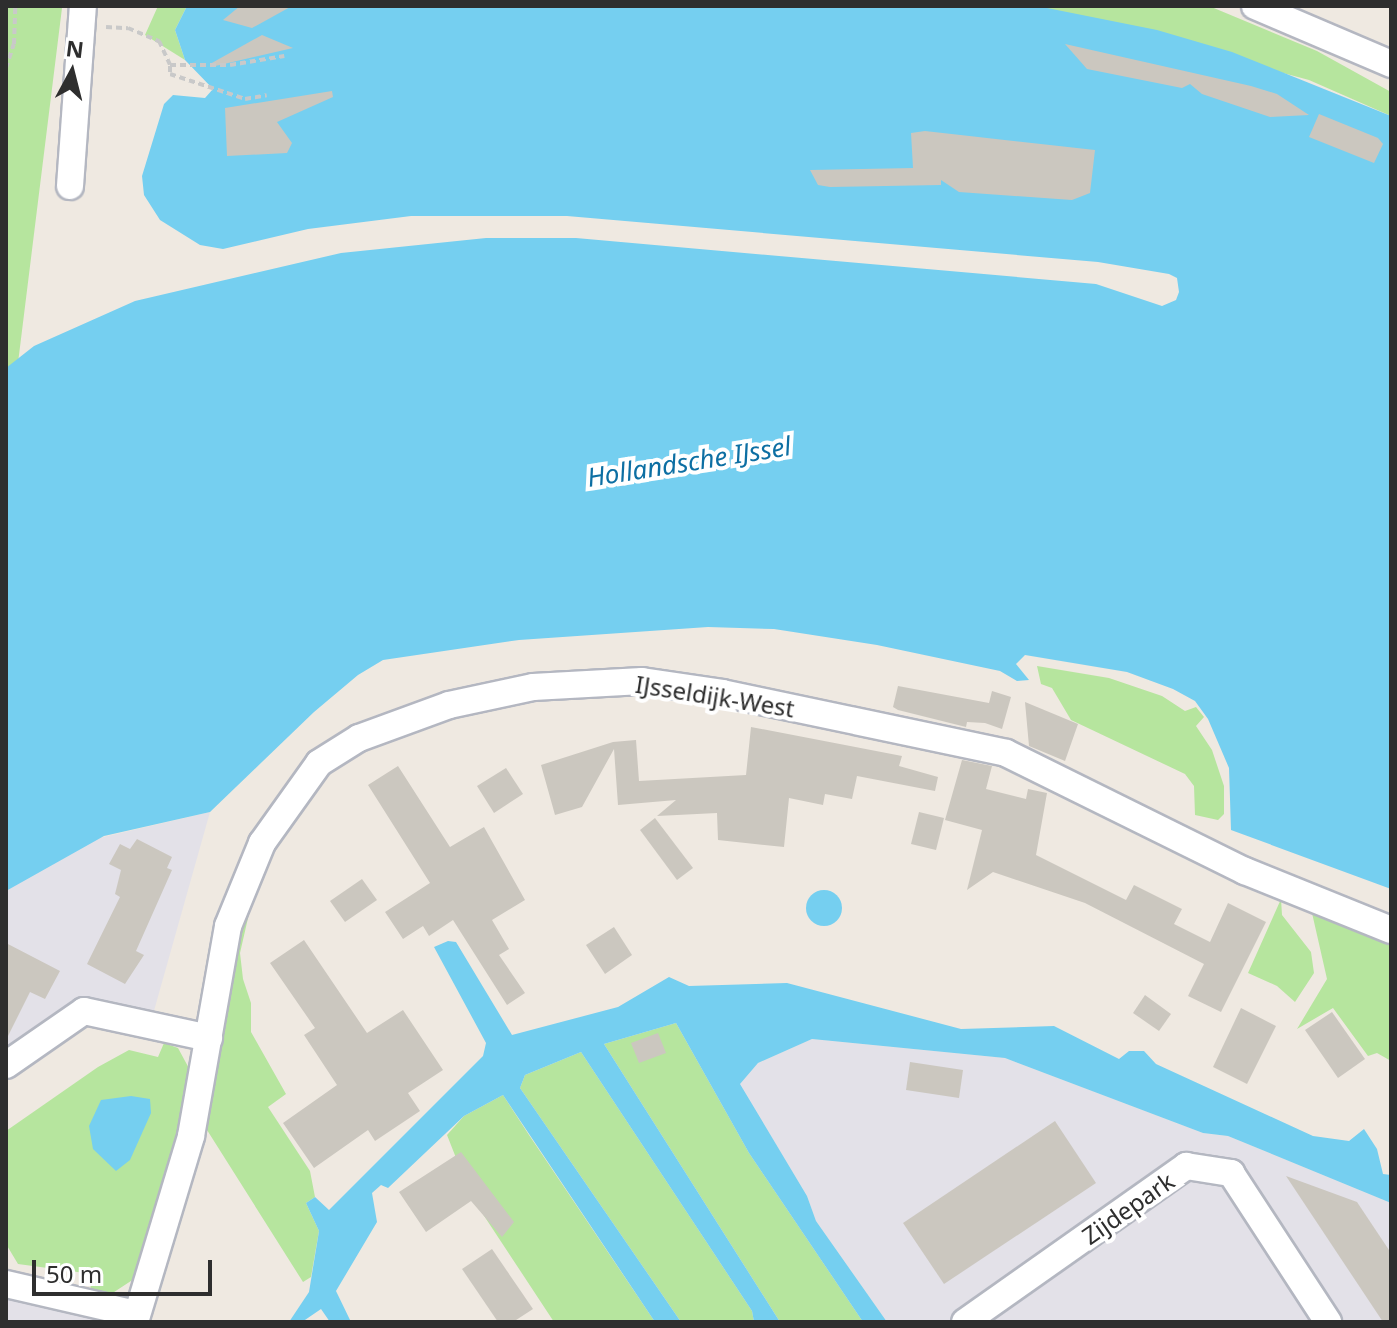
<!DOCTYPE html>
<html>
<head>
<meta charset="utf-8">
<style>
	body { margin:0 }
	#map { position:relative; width:1397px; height:1328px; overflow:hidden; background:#efe9e1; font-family:"Noto Sans",sans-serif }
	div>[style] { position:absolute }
	.industrial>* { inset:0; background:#e3e1e8 }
	.green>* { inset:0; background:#b6e59e }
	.water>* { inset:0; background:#75cff0 }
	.round { border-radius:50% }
	.building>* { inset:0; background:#cbc7bf }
	.path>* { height:4px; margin-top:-2px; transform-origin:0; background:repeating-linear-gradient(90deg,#c9c9c9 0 6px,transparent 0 10px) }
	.roads { filter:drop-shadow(2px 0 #b4b7c1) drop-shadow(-2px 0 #b4b7c1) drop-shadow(0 2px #b4b7c1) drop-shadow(0 -2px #b4b7c1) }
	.minor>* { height:26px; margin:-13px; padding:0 13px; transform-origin:13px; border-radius:13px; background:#fff }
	span { translate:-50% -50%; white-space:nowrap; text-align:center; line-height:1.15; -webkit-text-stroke:8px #fff; paint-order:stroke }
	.street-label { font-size:24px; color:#2e2e2e }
	.water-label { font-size:26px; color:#0d6fa3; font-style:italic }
	.frame { position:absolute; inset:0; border:8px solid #2e2e2e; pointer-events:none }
	.north { position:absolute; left:32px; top:32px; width:80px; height:80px; -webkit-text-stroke:6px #fff; paint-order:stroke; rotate:7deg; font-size:22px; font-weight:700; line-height:32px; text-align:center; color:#2e2e2e }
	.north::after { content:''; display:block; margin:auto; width:28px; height:36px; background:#2e2e2e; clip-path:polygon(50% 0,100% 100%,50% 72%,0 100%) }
	.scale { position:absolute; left:32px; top:1260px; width:180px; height:36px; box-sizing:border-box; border:4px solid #2e2e2e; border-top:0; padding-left:10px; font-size:24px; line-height:28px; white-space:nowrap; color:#2e2e2e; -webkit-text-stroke:6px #fff; paint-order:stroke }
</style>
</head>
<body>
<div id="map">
	<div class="industrial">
		<i style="clip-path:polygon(210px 812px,148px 1032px,87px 1015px,6px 1077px,6px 860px)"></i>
		<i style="clip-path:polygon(812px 1039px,1005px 1058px,1203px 1133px,1228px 1136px,1391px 1203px,1391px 1322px,887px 1322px,816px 1221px,807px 1196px,739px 1083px,758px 1063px)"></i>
		<i style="clip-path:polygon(6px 1289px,117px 1322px,6px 1322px)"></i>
	</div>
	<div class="green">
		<i style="clip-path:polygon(6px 6px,67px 6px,62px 8px,18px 363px,6px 368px)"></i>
		<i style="clip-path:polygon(158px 6px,187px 6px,175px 30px,185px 60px,145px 35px)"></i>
		<i style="clip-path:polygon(1037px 6px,1209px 6px,1317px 51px,1391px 92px,1391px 116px,1309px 80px)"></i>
		<i style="clip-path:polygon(1037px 666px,1109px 678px,1162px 696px,1185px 711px,1196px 707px,1204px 717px,1196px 726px,1212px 750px,1224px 786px,1224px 814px,1218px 820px,1195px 815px,1194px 786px,1185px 774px,1071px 720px,1052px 688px,1041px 684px)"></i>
		<i style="clip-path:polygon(257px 879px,240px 953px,243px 979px,251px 1003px,251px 1032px,286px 1094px,268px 1107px,310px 1171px,315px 1197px,306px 1203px,319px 1231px,311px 1277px,303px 1282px,207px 1130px,233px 949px)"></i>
		<i style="clip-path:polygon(1281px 899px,1282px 915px,1311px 952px,1314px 973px,1295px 1002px,1277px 986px,1248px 973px)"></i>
		<i style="clip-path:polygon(1312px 913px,1391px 942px,1391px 1061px,1377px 1053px,1368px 1056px,1333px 1008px,1297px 1029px,1327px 979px)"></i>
		<i style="clip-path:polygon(676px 1023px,749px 1153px,863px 1322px,780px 1322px,604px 1044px)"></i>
		<i style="clip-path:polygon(164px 1043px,178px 1048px,191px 1072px,177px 1144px,134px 1279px,108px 1296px,90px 1293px,92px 1274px,18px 1264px,6px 1244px,6px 1131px,98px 1067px,129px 1050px,158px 1057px)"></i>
		<i style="clip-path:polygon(581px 1052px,752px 1311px,754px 1322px,681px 1322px,520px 1088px,525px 1075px)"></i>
		<i style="clip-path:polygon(503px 1095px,529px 1135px,655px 1322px,554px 1322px,471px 1196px,447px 1135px,464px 1116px)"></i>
	</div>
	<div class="water">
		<i style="clip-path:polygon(187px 6px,1037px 6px,1157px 30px,1232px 52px,1391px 116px,1391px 889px,1231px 830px,1229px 768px,1208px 719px,1195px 701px,1173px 689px,1127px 672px,1025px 655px,1016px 664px,1029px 680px,1017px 681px,1000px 671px,877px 645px,774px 629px,708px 627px,519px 640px,383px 660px,358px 675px,314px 712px,210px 812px,104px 836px,6px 891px,6px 368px,34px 346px,135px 301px,341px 253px,486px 238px,576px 238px,1096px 284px,1162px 306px,1176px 300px,1179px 292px,1177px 278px,1169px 274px,1098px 262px,567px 216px,411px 216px,308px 229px,223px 249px,200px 245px,160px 220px,144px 195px,142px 176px,164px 104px,173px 95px,205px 98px,213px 89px,185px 60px,175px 30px)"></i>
		<i class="round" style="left:806px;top:890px;width:36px;height:36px"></i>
		<i style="clip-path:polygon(448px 941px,456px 942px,512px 1035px,618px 1007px,669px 977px,689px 986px,787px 983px,961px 1029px,1054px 1026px,1119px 1059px,1129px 1051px,1144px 1051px,1156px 1064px,1313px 1136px,1349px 1141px,1364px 1129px,1377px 1149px,1383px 1174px,1391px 1175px,1391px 1203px,1228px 1136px,1203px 1133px,1005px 1058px,812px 1039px,758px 1063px,740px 1084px,807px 1196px,816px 1221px,887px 1322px,863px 1322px,749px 1153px,676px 1023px,604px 1044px,780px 1322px,754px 1322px,752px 1311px,581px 1052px,525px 1075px,520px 1088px,681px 1322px,655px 1322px,503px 1095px,464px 1116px,388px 1188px,381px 1185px,372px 1193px,377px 1222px,336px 1291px,351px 1322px,330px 1322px,321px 1309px,302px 1322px,289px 1322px,309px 1292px,319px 1231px,306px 1203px,315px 1197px,329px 1210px,483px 1056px,486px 1043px,434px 947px)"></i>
		<i style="clip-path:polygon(131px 1096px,150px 1099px,151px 1113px,130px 1160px,116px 1171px,93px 1149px,89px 1126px,101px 1100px)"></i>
	</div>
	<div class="building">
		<i style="clip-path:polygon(240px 6px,292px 6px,252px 28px,223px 20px)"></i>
		<i style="clip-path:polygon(262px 35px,293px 48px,211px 67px,210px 64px)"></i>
		<i style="clip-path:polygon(1065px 44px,1251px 86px,1277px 94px,1309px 115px,1270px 117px,1202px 94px,1190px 84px,1182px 88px,1087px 69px)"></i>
		<i style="clip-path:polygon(332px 91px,333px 97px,277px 122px,292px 143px,287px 153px,227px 156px,225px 108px)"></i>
		<i style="clip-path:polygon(1319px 114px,1378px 138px,1383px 144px,1374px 163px,1309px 137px)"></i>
		<i style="clip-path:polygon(925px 131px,1095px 150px,1090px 193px,1072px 200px,959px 192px,941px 180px,941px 185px,830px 187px,818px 185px,810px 170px,913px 168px,911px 133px)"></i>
		<i style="clip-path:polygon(898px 686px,989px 703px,992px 691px,1011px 697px,1002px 729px,985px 723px,967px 722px,966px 727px,898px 710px,893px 707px)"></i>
		<i style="clip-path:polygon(1025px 702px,1078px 724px,1065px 761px,1029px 746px)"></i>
		<i style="clip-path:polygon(751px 727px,902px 756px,899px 766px,938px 777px,935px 791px,857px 776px,852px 799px,825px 794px,823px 805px,789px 798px,784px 847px,718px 840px,717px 813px,657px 816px,676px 800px,618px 805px,614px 749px,582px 807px,555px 815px,541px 765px,613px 742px,636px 740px,639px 781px,746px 775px)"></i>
		<i style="clip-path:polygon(962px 760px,992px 766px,986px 789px,1026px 799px,1028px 789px,1047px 793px,1036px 855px,1126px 900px,1134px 885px,1182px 909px,1174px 924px,1210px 942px,1228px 903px,1266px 922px,1221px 1012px,1188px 996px,1204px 964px,1085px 903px,993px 872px,967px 890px,982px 830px,945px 820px)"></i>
		<i style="clip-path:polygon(398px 766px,450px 847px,484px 827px,525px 900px,492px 920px,509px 949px,499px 955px,525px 993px,507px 1005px,453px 920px,429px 936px,423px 926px,403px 939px,385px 912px,430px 883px,368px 785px)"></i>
		<i style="clip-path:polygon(506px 768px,523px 794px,494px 813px,477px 786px)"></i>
		<i style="clip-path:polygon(919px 812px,944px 818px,936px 850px,911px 844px)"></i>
		<i style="clip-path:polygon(655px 818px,693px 868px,677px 880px,640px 830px)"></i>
		<i style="clip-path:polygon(137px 839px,172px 857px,167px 868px,172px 870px,136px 951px,144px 955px,125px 984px,87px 964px,120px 897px,115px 894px,121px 870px,109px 864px,120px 844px,130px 849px)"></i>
		<i style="clip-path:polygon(362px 879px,377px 900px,345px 922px,330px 901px)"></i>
		<i style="clip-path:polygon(614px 927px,632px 955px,605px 974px,586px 945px)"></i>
		<i style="clip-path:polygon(304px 940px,367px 1033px,403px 1010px,443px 1070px,408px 1093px,420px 1111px,375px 1141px,368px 1130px,314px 1168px,283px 1123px,337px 1085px,304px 1035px,315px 1028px,270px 963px)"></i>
		<i style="clip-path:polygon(6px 943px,60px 971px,45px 999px,30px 992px,6px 1040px)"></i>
		<i style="clip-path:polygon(1145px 995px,1171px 1014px,1159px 1031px,1133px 1013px)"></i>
		<i style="clip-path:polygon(1241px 1008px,1276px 1026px,1247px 1084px,1213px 1067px)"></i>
		<i style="clip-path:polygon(1332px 1012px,1365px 1059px,1338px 1078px,1305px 1030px)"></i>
		<i style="clip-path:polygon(658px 1033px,666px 1053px,639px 1063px,631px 1043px)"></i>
		<i style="clip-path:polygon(910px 1062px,963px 1070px,959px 1098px,906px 1090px)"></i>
		<i style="clip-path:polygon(1055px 1121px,1096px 1183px,944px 1284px,903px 1223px)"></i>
		<i style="clip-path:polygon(461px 1152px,514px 1222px,502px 1237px,471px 1201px,426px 1232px,399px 1192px)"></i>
		<i style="clip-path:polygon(1286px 1176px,1357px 1202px,1391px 1253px,1391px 1322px,1383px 1322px)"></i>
		<i style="clip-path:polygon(492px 1249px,533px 1309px,513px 1322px,498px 1322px,462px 1269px)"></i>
	</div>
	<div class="path">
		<i style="left:106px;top:27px;width:22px;rotate:3deg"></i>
		<i style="left:128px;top:28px;width:34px;rotate:23deg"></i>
		<i style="left:159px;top:41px;width:26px;rotate:65deg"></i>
		<i style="left:170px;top:65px;width:60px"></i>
		<i style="left:230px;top:65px;width:55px;rotate:-9.5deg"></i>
		<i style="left:170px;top:66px;width:8px;rotate:90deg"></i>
		<i style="left:170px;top:74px;width:79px;rotate:18.4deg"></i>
		<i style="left:245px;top:99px;width:22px;rotate:-10deg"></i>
		<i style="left:6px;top:68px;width:25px;rotate:-72deg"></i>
		<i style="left:14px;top:44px;width:38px;rotate:-88deg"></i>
	</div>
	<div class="roads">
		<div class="minor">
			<i style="left:1255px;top:6px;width:148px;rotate:23.1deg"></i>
			<i style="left:70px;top:186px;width:180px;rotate:-85.9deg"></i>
			<i style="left:6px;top:1065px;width:95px;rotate:-34.7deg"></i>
			<i style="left:84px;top:1011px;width:128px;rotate:12.2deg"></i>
			<i style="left:6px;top:1284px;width:133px;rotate:13deg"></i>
			<i style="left:135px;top:1322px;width:194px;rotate:-73.2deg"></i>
			<i style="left:191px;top:1136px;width:213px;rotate:-80deg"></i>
			<i style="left:228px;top:926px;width:90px;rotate:-67.7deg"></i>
			<i style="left:262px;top:843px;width:98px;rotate:-54.5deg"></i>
			<i style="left:319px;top:763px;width:47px;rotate:-32deg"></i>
			<i style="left:359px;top:738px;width:96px;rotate:-20.1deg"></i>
			<i style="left:449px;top:705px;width:86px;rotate:-12.1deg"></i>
			<i style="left:533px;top:687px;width:109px;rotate:-3.2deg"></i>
			<i style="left:642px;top:681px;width:81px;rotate:8.5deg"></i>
			<i style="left:722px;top:693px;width:290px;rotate:11.9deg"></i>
			<i style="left:1006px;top:753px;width:267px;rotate:26.3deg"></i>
			<i style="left:1245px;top:871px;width:157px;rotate:22deg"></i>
			<i style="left:965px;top:1322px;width:271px;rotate:-35.2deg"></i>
			<i style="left:1186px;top:1166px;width:46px;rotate:8.8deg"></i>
			<i style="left:1231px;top:1173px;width:178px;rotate:56.9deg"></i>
		</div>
	</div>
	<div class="street-label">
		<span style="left:715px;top:696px;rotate:9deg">IJsseldijk-West</span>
		<span style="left:1128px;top:1208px;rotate:-35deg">Zijdepark</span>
	</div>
	<div class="water-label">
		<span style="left:689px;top:462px;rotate:-9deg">Hollandsche IJssel</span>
	</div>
	<div class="frame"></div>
	<div class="north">N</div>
	<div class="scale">50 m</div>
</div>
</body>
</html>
